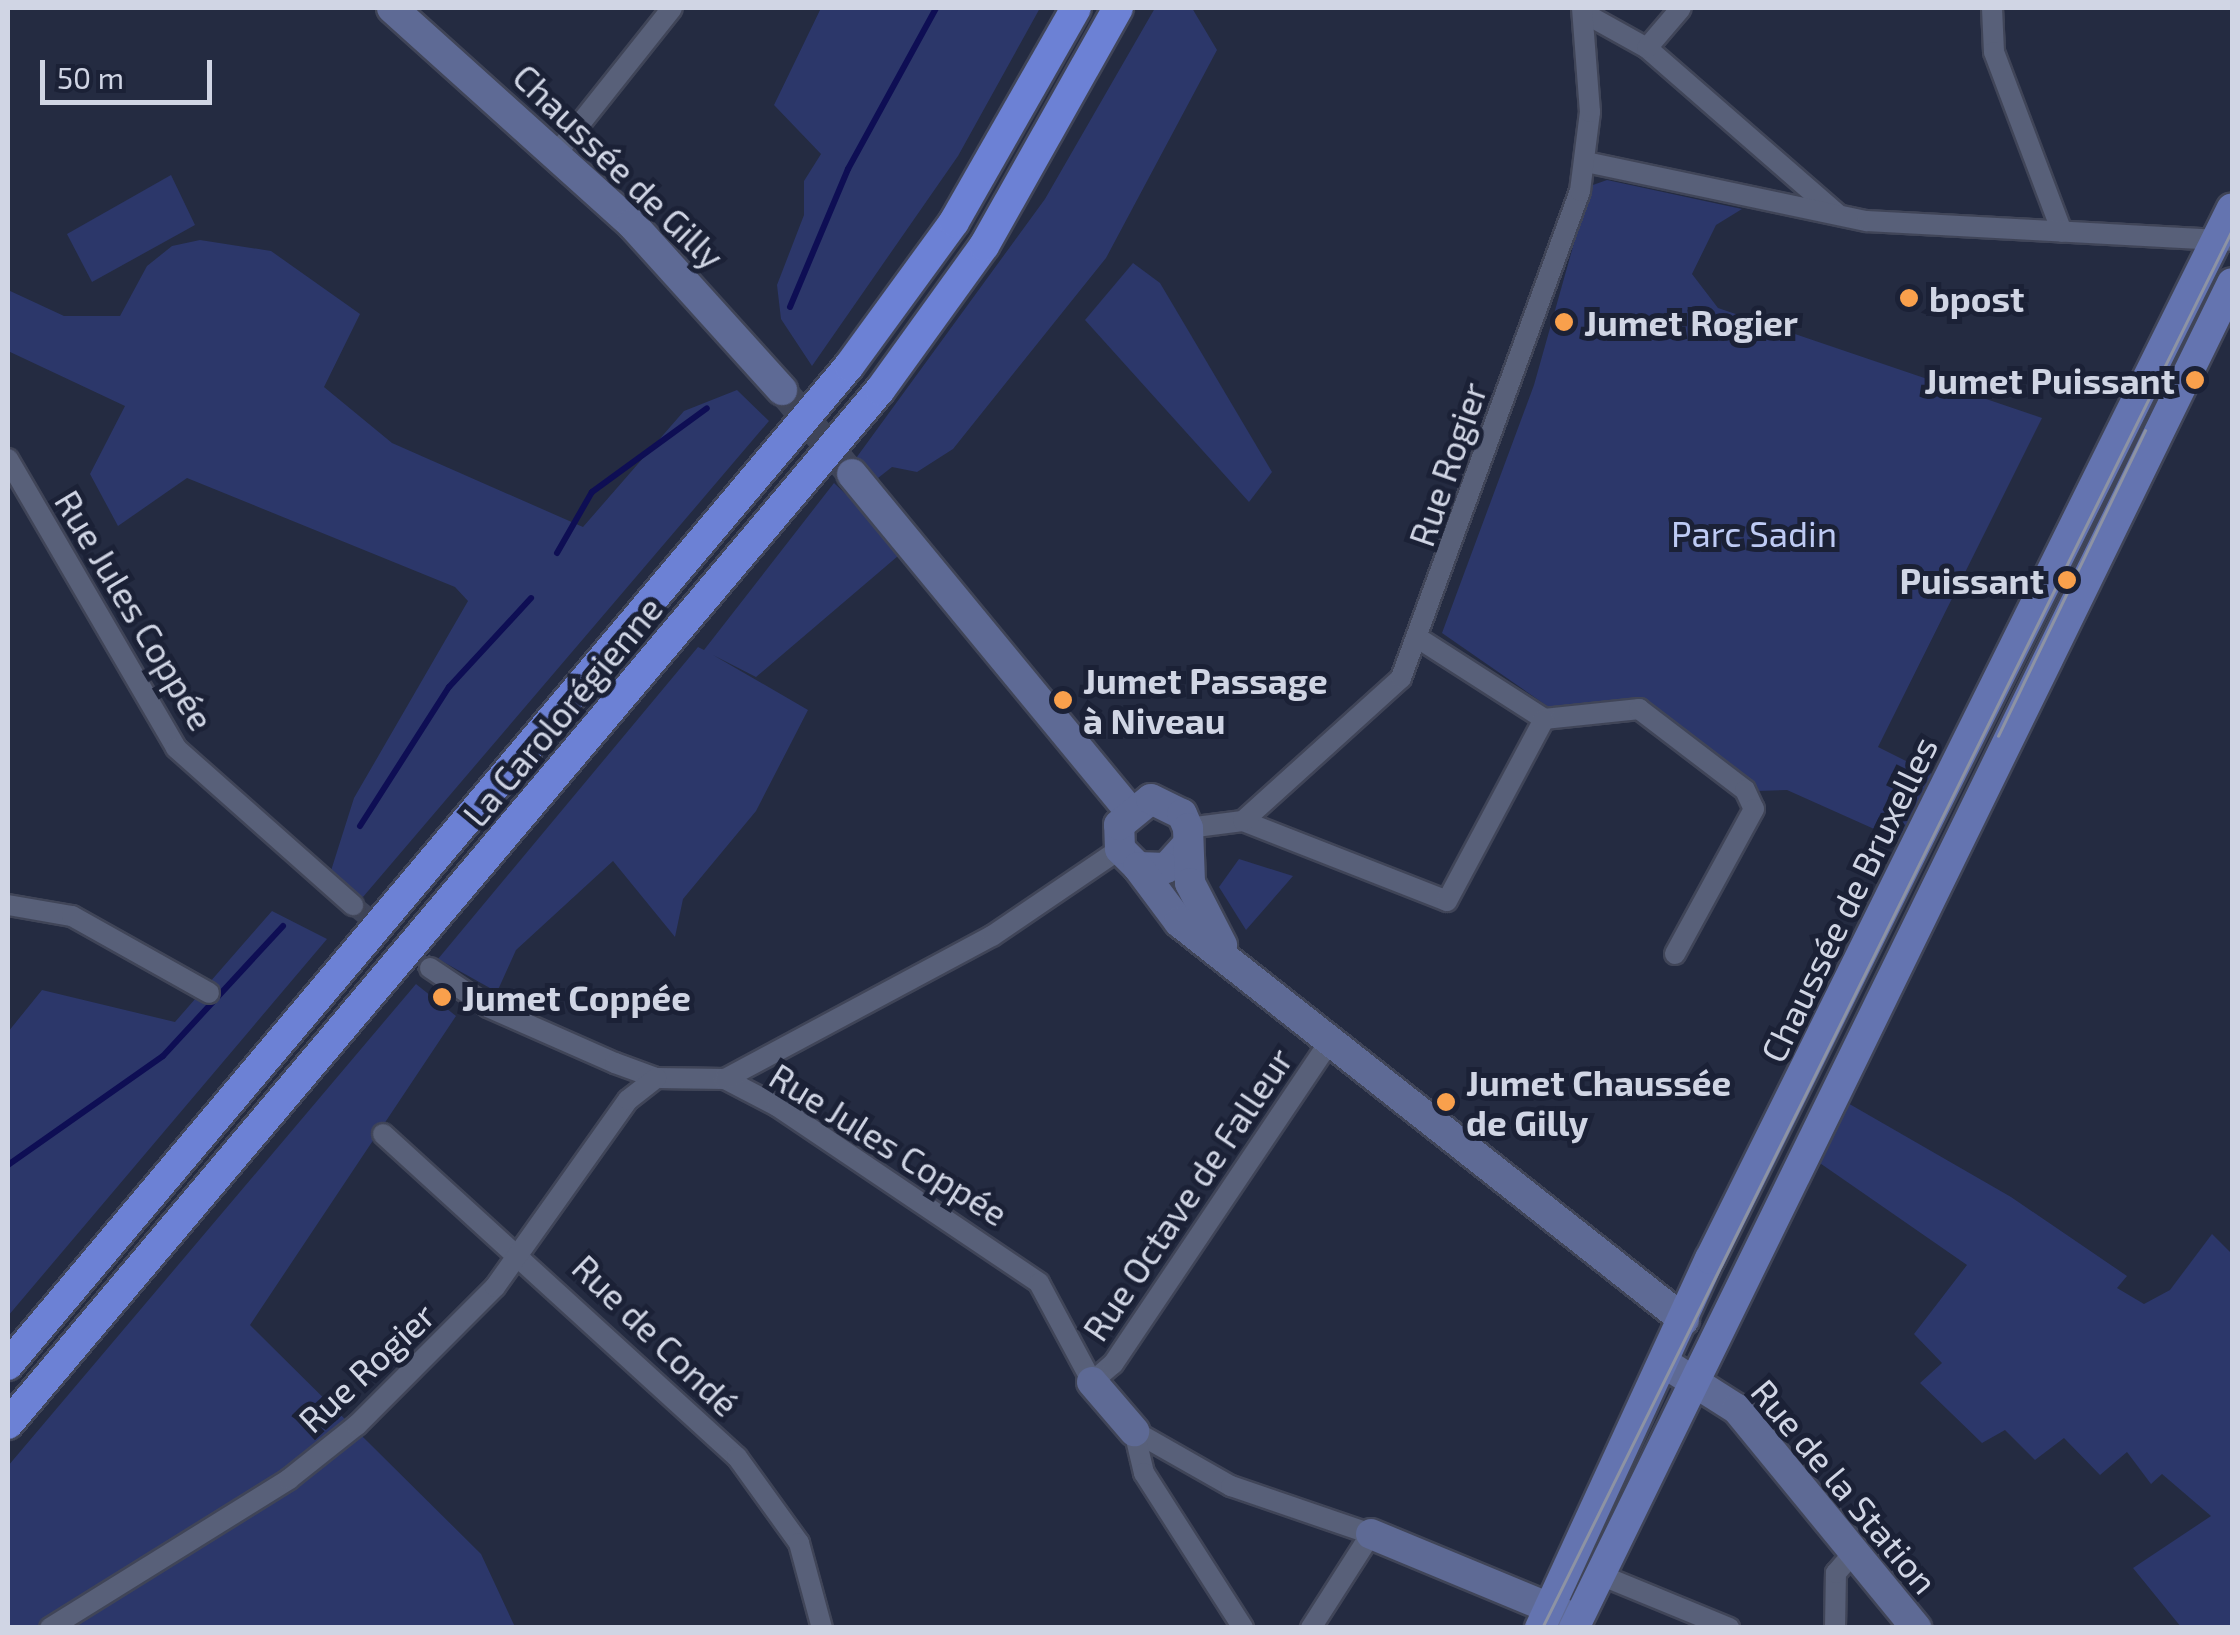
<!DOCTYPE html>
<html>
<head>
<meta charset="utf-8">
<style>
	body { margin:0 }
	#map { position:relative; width:2240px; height:1635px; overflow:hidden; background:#242b41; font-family:"Exo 2",sans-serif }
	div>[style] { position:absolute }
	.green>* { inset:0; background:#2c376a }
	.stream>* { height:6px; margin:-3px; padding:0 3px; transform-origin:3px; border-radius:3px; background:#0e0e54 }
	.street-tunnel>* { height:20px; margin-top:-10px; transform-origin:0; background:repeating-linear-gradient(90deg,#3e4459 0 20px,transparent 0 30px) }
	.secondary-tunnel>* { height:30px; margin-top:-15px; transform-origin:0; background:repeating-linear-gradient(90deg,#3e4459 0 30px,transparent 0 45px) }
	.roads { filter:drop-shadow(2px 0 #404558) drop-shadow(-2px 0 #404558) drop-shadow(0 2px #404558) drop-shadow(0 -2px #404558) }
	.street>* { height:20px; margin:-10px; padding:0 10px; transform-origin:10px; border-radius:10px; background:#586079 }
	.secondary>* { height:30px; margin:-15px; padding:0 15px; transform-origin:15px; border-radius:15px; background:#5e6a95 }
	.primary>* { height:30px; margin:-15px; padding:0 15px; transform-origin:15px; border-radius:15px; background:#6474b0 }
	.highway>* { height:30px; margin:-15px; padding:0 15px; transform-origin:15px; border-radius:15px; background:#6c81d5 }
	.tram>* { height:2.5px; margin:-1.25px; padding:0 1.25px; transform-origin:1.25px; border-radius:1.25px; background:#8d93a4 }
	.dots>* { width:28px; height:28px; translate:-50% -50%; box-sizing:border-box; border:5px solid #1b2136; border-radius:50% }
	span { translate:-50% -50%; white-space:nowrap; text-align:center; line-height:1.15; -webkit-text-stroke:10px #1b2136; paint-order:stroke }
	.street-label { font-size:35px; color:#d0d5e4 }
	.poi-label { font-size:35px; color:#d0d5e4; font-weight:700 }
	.left { translate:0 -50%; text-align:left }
	.right { translate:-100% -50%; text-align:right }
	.park-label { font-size:35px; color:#becbf4 }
	.frame { position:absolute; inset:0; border:10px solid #d0d5e4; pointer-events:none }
	.scale { position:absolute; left:40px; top:60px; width:172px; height:45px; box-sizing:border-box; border:5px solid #d0d5e4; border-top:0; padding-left:12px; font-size:30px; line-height:35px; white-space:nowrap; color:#d0d5e4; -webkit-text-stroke:8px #1b2136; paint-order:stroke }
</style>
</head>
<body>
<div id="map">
	<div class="green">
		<i style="clip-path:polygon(821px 8px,1040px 8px,958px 156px,812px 366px,781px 319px,777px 285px,804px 215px,804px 181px,821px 154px,774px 105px)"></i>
		<i style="clip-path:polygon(1155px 8px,1192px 8px,1217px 50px,1106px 258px,953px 449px,917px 472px,892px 467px,864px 489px,851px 465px,1045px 199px)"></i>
		<i style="clip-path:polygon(171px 175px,195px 225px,92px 282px,67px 234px)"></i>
		<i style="clip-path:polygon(1607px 180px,1742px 209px,1716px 225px,1692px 274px,1718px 308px,2042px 418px,1878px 747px,1936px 776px,1901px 841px,1787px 790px,1756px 791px,1638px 697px,1550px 708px,1442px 633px,1534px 385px,1590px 186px)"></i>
		<i style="clip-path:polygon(200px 240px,271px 251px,360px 314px,324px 387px,392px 443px,583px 527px,684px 411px,737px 390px,769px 421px,363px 897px,329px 877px,354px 798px,468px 601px,455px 587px,187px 478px,118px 526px,90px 474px,125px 406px,8px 351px,8px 290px,64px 316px,120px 316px,147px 266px,172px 246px)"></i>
		<i style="clip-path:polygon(1133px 263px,1160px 283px,1272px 472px,1249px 502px,1085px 320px)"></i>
		<i style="clip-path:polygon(834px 483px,905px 550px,756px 677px,713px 655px,808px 710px,756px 811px,683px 899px,675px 937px,613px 861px,516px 950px,497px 992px,438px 959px,698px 647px,704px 650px)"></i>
		<i style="clip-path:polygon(1239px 859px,1293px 876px,1246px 930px,1219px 887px)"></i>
		<i style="clip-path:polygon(272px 911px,327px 939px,8px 1316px,8px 1032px,42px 990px,175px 1022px)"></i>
		<i style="clip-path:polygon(416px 984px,456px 1016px,250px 1325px,481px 1554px,515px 1627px,8px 1628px,8px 1466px)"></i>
		<i style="clip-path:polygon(1846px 1102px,2011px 1197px,2127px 1276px,2117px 1288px,2144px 1304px,2170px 1290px,2212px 1234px,2232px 1254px,2232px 1627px,2181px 1627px,2133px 1568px,2211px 1516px,2162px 1474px,2151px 1484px,2127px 1452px,2100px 1475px,2064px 1438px,2035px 1460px,2005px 1430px,1982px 1443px,1920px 1383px,1942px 1363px,1914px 1334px,1967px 1265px,1814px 1159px)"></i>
	</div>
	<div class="stream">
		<i style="left:790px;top:307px;width:150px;rotate:-67.2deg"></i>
		<i style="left:848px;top:169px;width:183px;rotate:-61.3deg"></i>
		<i style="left:557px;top:553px;width:70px;rotate:-60.2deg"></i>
		<i style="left:592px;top:492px;width:142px;rotate:-36.1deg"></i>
		<i style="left:360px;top:826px;width:165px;rotate:-57.4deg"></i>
		<i style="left:449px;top:687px;width:121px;rotate:-47.3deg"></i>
		<i style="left:8px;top:1165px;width:189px;rotate:-35.1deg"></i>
		<i style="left:163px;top:1056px;width:177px;rotate:-47.3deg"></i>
	</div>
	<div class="street-tunnel">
		<i style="left:353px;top:905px;width:99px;rotate:39.3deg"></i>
	</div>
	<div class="secondary-tunnel">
		<i style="left:782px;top:390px;width:102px;rotate:50.6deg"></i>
	</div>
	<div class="roads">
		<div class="street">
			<i style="left:1992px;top:8px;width:44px;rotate:87.4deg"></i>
			<i style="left:1994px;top:52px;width:192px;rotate:69.3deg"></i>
			<i style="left:1584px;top:13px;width:72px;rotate:29.1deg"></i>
			<i style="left:1647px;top:48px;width:252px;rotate:41.1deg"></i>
			<i style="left:1647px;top:48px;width:52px;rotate:-49.6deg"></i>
			<i style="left:556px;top:154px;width:186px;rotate:-51.5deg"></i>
			<i style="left:1586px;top:162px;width:287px;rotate:11.9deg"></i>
			<i style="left:1867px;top:221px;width:366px;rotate:3.1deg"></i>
			<i style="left:8px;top:459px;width:334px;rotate:59.8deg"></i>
			<i style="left:176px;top:748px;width:237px;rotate:41.6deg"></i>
			<i style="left:1418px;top:638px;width:150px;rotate:32.7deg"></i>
			<i style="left:1544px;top:719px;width:96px;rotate:-6deg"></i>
			<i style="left:1639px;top:709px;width:133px;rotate:37.4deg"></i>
			<i style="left:1745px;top:790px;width:21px;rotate:65deg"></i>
			<i style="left:1754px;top:809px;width:165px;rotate:118.6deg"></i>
			<i style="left:1243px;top:821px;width:219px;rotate:21.4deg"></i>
			<i style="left:1447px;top:901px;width:206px;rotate:-61.9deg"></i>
			<i style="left:1188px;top:828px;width:55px;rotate:-7.3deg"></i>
			<i style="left:1243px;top:821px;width:213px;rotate:-42.1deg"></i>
			<i style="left:1401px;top:678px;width:519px;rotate:-69.82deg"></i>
			<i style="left:1580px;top:191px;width:80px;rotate:-82.8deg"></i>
			<i style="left:1590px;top:112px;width:104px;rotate:-94.4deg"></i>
			<i style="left:8px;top:905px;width:65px;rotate:9.8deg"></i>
			<i style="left:72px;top:916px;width:157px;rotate:29.3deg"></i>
			<i style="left:430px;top:968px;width:70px;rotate:33.9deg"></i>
			<i style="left:488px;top:1007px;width:139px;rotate:23.8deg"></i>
			<i style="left:615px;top:1063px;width:44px;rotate:20.1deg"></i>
			<i style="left:656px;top:1078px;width:69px;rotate:0.8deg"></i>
			<i style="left:725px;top:1079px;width:59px;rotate:27.4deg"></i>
			<i style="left:777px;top:1106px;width:316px;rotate:34deg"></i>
			<i style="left:1039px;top:1283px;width:112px;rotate:61.8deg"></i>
			<i style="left:1092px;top:1382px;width:28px;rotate:-41deg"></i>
			<i style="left:1113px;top:1364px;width:391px;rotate:-56.1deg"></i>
			<i style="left:725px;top:1079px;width:303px;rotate:-28.2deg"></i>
			<i style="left:992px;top:936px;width:155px;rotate:-34.2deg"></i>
			<i style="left:383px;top:1134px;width:479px;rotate:42.4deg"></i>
			<i style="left:737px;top:1457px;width:106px;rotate:54.2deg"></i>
			<i style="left:799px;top:1543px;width:88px;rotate:74.9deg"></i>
			<i style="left:1134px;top:1431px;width:112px;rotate:29.6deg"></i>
			<i style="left:1231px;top:1486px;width:148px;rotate:18.9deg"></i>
			<i style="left:1371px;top:1534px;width:112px;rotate:122.6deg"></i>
			<i style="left:1134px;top:1431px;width:43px;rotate:76.6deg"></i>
			<i style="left:1144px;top:1473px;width:184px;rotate:57.4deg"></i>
			<i style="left:1598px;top:1574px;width:142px;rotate:22.4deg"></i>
			<i style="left:50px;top:1628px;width:282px;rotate:-31.9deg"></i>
			<i style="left:289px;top:1479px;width:87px;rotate:-38.5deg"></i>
			<i style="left:357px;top:1425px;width:195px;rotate:-45deg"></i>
			<i style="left:495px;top:1287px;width:229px;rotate:-54.6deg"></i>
			<i style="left:628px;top:1100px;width:36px;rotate:-38deg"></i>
			<i style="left:1835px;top:1628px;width:55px;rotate:-89deg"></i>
			<i style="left:1836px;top:1573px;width:29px;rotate:-49deg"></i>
		</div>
		<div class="secondary">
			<i style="left:392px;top:8px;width:323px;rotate:42deg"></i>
			<i style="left:632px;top:224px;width:224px;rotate:47.9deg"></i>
			<i style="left:852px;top:474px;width:434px;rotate:50.5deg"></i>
			<i style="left:1187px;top:845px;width:31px;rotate:132deg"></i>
			<i style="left:1166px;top:868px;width:28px;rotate:-178deg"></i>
			<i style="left:1138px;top:867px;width:25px;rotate:-135deg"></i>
			<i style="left:1120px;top:849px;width:24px;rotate:-92deg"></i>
			<i style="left:1119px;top:825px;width:41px;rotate:-39.1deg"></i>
			<i style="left:1151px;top:799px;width:34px;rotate:26deg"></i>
			<i style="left:1182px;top:814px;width:15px;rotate:67deg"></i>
			<i style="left:1188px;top:828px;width:55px;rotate:87.9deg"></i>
			<i style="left:1190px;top:883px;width:70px;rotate:62.7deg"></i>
			<i style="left:1138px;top:867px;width:69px;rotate:53.3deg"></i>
			<i style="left:1179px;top:922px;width:643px;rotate:38.24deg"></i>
			<i style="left:1666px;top:1364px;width:84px;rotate:32.4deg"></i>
			<i style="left:1737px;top:1409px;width:283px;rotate:50.7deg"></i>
			<i style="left:1092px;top:1382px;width:65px;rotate:49.4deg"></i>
			<i style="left:1371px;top:1534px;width:217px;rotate:22.5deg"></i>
		</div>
		<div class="primary">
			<i style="left:1540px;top:1628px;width:406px;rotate:-65.3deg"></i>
			<i style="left:1710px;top:1259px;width:1173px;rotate:-63.59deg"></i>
			<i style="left:1574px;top:1628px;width:1497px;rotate:-63.93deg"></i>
		</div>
		<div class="highway">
			<i style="left:8px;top:1365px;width:1306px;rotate:-49.91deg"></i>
			<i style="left:849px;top:366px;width:178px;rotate:-53.9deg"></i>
			<i style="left:954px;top:222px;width:246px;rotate:-60.3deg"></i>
			<i style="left:8px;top:1424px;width:1353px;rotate:-49.86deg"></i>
			<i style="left:880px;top:390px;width:178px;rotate:-54.2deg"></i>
			<i style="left:984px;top:246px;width:273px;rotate:-60.6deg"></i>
		</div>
	</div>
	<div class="tram">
		<i style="left:1998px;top:736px;width:339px;rotate:-64.3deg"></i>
		<i style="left:1542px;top:1628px;width:1559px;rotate:-63.73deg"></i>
	</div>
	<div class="dots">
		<i style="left:1909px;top:298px;background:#f9a04c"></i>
		<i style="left:1564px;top:322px;background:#f9a04c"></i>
		<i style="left:2195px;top:380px;background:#f9a04c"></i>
		<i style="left:2067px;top:580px;background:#f9a04c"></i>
		<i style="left:1063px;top:700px;background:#f9a04c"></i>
		<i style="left:442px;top:997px;background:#f9a04c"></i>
		<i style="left:1446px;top:1102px;background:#f9a04c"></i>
	</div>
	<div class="street-label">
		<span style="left:619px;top:166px;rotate:44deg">Chaussée de Gilly</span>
		<span style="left:1447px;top:464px;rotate:-71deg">Rue Rogier</span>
		<span style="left:135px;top:610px;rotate:59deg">Rue Jules Coppée</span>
		<span style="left:562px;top:711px;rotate:-50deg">La Carolorégienne</span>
		<span style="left:1848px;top:899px;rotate:-64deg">Chaussée de Bruxelles</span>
		<span style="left:889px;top:1144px;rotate:32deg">Rue Jules Coppée</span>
		<span style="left:1187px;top:1194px;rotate:-56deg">Rue Octave de Falleur</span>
		<span style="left:656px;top:1335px;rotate:44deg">Rue de Condé</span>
		<span style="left:366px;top:1367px;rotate:-43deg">Rue Rogier</span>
		<span style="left:1845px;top:1486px;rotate:50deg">Rue de la Station</span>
	</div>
	<div class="poi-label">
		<span class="left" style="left:1929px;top:298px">bpost</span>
		<span class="left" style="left:1584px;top:322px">Jumet Rogier</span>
		<span class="right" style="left:2175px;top:380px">Jumet Puissant</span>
		<span class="right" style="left:2044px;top:580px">Puissant</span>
		<span class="left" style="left:1083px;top:700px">Jumet Passage<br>à Niveau</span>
		<span class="left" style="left:462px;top:997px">Jumet Coppée</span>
		<span class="left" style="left:1466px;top:1102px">Jumet Chaussée<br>de Gilly</span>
	</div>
	<div class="park-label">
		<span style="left:1754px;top:533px">Parc Sadin</span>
	</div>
	<div class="frame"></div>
	<div class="scale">50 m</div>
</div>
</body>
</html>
